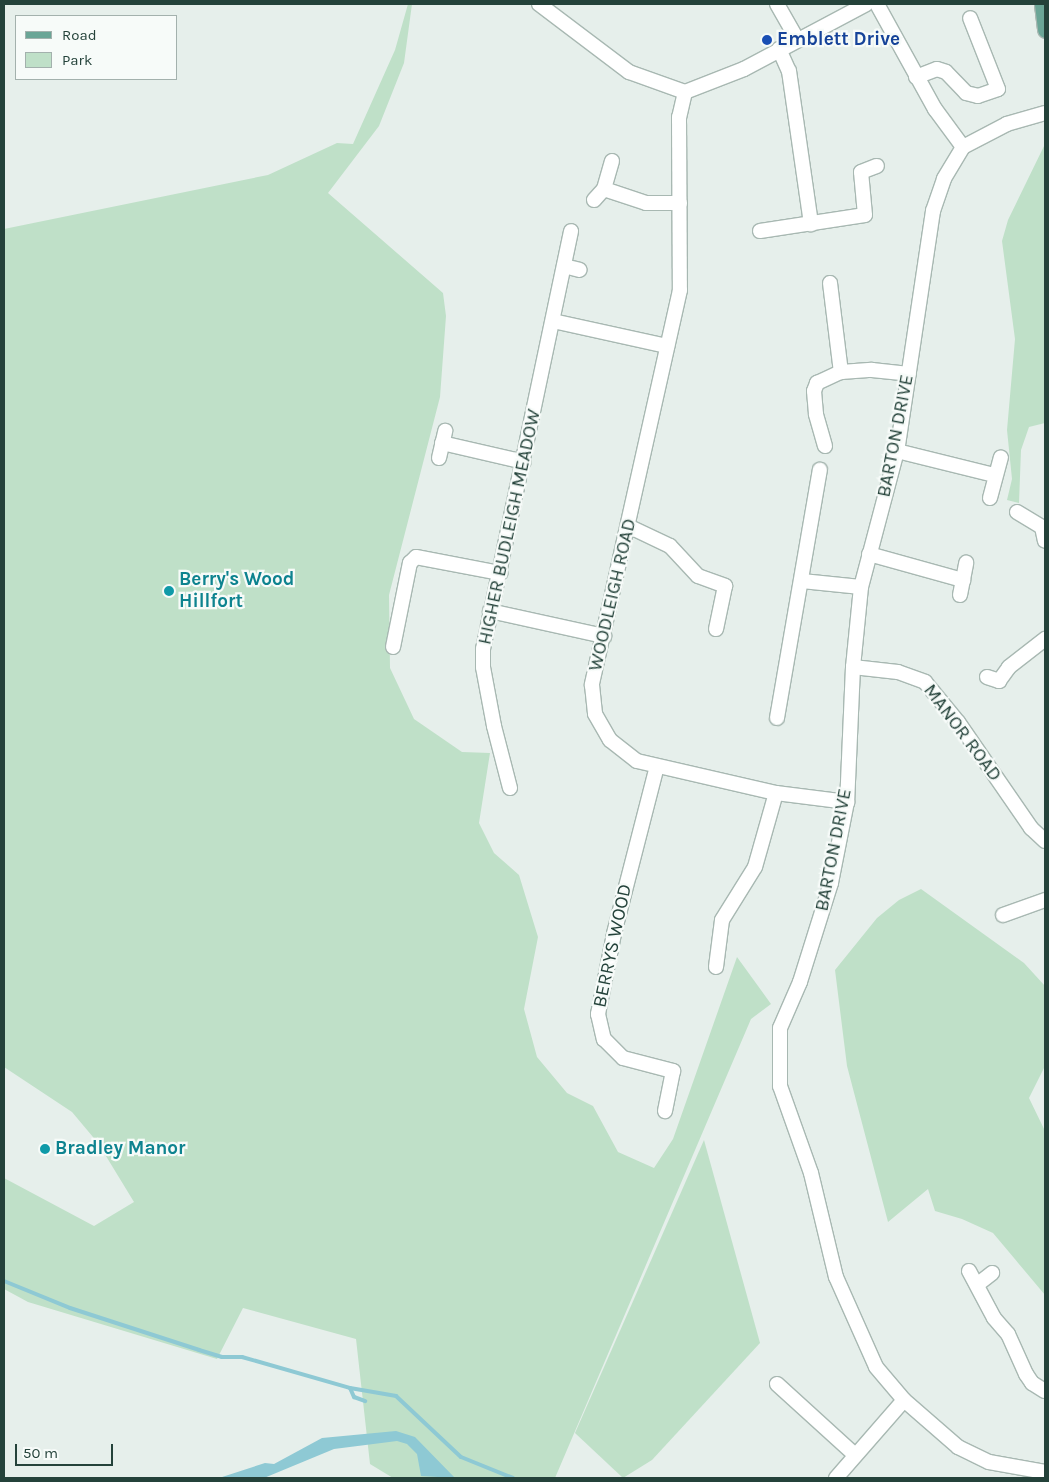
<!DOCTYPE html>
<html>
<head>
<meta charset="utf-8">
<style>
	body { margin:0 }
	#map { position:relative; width:1049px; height:1482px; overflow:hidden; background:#e6efeb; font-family:Karla,sans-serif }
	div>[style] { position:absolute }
	.green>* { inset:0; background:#bfe0c8 }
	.water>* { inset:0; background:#8ec9d4 }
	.stream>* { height:4px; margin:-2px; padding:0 2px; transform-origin:2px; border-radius:2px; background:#8ec9d4 }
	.roads { filter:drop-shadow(1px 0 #a8b8b2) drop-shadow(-1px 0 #a8b8b2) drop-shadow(0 1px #a8b8b2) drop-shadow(0 -1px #a8b8b2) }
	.minor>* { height:14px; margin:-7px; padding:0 7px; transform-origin:7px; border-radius:7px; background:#fff }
	.major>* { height:15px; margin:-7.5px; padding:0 7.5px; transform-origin:7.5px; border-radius:7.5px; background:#6aa596 }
	.dots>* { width:14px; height:14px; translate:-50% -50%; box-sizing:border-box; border:2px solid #f7fbf9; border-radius:50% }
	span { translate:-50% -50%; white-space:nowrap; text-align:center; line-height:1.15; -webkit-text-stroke:4.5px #f7fbf9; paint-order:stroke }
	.transit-label { font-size:19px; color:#164399; font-weight:700 }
	.left { translate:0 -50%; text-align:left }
	.street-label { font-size:19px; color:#24423a }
	.culture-label { font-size:19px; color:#0d838f; font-weight:700 }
	.frame { position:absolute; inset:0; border:5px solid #24423a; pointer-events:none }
	.legend { position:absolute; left:15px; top:15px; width:162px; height:65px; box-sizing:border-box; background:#f7fbf9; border:1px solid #a3b1ad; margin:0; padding:6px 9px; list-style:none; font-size:15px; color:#24423a }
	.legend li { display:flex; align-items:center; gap:10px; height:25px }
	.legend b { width:25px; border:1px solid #a3b1ad }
	.scale { position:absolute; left:15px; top:1444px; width:98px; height:22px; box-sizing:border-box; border:2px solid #24423a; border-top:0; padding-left:6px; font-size:15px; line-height:18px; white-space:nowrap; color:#24423a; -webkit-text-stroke:4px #f7fbf9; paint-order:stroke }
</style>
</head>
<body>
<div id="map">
	<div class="green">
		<i style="clip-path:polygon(408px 4px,412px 4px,404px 63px,379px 126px,328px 193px,443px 293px,446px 316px,440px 397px,389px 595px,390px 668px,414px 719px,462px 752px,490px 753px,479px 823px,494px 853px,519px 875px,538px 937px,524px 1009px,537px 1057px,567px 1093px,593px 1106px,618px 1152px,654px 1168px,673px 1139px,737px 957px,771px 1004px,751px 1019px,555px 1478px,393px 1478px,370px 1464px,356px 1339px,243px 1308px,217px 1359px,28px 1302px,4px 1289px,4px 1178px,94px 1226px,134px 1202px,98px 1143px,72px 1112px,4px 1067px,4px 229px,268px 175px,337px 143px,353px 144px,395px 50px)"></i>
		<i style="clip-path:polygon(1045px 144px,1045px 423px,1029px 427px,1021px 450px,1019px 503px,1007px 500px,1012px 479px,1007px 430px,1015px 339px,1002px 241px,1008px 220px)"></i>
		<i style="clip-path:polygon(921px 889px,1024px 963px,1045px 986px,1045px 1066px,1029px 1098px,1045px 1131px,1045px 1295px,993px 1233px,962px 1219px,935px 1211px,928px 1189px,888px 1222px,847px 1066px,835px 970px,877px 918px,899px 900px)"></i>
		<i style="clip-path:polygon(704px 1140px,760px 1343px,652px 1460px,623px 1478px,575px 1433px)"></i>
	</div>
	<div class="water">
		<i style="clip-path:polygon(396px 1431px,415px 1437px,455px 1478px,421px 1476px,417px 1454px,407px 1444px,397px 1441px,334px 1449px,264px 1478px,219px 1478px,265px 1463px,274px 1464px,322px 1438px)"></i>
	</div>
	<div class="stream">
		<i style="left:4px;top:1281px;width:71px;rotate:22.2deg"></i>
		<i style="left:70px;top:1308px;width:136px;rotate:18deg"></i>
		<i style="left:199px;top:1350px;width:24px;rotate:17deg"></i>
		<i style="left:222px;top:1357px;width:20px"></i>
		<i style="left:242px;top:1357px;width:112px;rotate:16deg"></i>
		<i style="left:350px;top:1388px;width:10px;rotate:66deg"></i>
		<i style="left:354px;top:1397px;width:12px;rotate:20deg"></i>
		<i style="left:350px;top:1388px;width:47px;rotate:9.9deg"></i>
		<i style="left:396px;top:1396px;width:89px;rotate:43.2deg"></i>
		<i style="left:461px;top:1457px;width:56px;rotate:22deg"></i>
	</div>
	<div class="roads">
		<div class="minor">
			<i style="left:539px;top:4px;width:113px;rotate:37.1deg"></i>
			<i style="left:629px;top:72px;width:59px;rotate:19.7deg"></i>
			<i style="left:685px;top:92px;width:63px;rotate:-21.3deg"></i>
			<i style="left:744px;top:69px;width:138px;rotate:-28deg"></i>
			<i style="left:777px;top:4px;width:40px;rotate:60.3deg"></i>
			<i style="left:877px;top:4px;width:120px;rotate:61.1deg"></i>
			<i style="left:935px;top:109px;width:47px;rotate:53.6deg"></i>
			<i style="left:779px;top:49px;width:24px;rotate:66deg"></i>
			<i style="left:789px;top:71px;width:155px;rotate:81.8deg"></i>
			<i style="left:916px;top:77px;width:22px;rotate:-21deg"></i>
			<i style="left:937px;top:69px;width:9px;rotate:18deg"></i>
			<i style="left:946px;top:72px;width:29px;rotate:46deg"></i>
			<i style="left:966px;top:93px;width:12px;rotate:14deg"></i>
			<i style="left:978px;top:96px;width:21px;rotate:-19deg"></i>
			<i style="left:998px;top:89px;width:76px;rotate:-111.5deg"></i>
			<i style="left:685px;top:92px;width:26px;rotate:103deg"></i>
			<i style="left:679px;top:117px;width:173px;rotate:89.7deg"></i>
			<i style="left:680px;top:290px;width:405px;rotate:102.6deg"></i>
			<i style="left:592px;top:685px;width:29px;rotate:84deg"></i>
			<i style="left:595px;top:714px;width:30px;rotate:60deg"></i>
			<i style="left:610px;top:740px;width:34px;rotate:38deg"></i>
			<i style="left:637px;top:761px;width:143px;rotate:13deg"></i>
			<i style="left:776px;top:793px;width:72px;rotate:7.2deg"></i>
			<i style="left:1045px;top:113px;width:40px;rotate:164deg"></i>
			<i style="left:1007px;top:124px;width:50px;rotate:152.4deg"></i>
			<i style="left:963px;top:147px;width:37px;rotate:121deg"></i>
			<i style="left:944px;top:179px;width:34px;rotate:109deg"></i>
			<i style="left:933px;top:211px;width:243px;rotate:98.5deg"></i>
			<i style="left:897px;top:451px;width:141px;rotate:104.8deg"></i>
			<i style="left:861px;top:587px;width:80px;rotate:95.7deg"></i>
			<i style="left:853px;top:667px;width:135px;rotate:92.5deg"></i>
			<i style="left:847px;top:802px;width:83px;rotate:101.2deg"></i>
			<i style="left:831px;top:883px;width:104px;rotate:107.4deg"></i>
			<i style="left:800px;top:982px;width:50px;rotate:113.5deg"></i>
			<i style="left:780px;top:1028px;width:58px;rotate:90deg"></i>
			<i style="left:780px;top:1086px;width:92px;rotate:70.4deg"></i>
			<i style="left:811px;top:1173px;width:107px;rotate:76.5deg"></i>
			<i style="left:836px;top:1277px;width:98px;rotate:66deg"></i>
			<i style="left:876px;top:1367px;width:43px;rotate:49.7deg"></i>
			<i style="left:904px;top:1400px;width:72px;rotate:41deg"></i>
			<i style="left:958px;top:1447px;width:34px;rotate:26deg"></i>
			<i style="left:989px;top:1462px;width:57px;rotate:10.1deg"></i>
			<i style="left:612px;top:161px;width:29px;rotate:106deg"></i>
			<i style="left:604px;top:189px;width:44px;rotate:18.4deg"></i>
			<i style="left:646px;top:203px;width:34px"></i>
			<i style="left:594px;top:200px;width:15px;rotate:-48deg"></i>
			<i style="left:760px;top:231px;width:106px;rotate:-8.7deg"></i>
			<i style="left:865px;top:215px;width:43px;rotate:-95.3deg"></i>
			<i style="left:861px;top:172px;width:17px;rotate:-21deg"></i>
			<i style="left:564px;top:266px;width:16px;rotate:14deg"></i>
			<i style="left:830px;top:283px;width:90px;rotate:83deg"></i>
			<i style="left:553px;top:321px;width:117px;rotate:12.4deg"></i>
			<i style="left:442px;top:443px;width:84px;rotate:13deg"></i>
			<i style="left:825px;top:446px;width:33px;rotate:-106deg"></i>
			<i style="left:816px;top:414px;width:23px;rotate:-95deg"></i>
			<i style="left:814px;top:391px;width:9px;rotate:-69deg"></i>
			<i style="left:817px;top:383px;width:26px;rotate:-25deg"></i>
			<i style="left:841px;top:372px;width:31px;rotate:-4deg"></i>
			<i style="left:872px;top:370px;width:37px;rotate:6deg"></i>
			<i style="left:897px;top:451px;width:100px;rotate:13.9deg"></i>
			<i style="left:439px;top:458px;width:28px;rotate:-77deg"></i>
			<i style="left:990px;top:498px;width:42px;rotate:-75deg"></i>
			<i style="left:1017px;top:512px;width:29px;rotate:31deg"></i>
			<i style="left:1042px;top:527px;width:14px;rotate:78deg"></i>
			<i style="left:630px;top:527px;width:44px;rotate:25.4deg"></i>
			<i style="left:670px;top:546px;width:41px;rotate:47deg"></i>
			<i style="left:698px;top:576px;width:29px;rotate:20deg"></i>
			<i style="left:725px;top:586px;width:44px;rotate:101.8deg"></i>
			<i style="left:869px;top:554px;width:98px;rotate:15.5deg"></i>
			<i style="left:802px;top:581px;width:59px;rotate:5.8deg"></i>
			<i style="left:960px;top:595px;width:33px;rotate:-79deg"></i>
			<i style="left:490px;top:611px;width:117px;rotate:12.4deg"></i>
			<i style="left:393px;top:647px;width:86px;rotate:-78.6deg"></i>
			<i style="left:410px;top:563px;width:8px;rotate:-45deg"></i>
			<i style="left:416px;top:557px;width:86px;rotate:10.8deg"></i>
			<i style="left:853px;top:667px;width:45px;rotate:6.3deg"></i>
			<i style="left:898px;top:672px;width:29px;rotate:20deg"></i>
			<i style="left:925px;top:682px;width:52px;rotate:50.5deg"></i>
			<i style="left:958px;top:722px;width:129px;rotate:55.4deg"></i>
			<i style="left:1031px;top:828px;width:19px;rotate:43deg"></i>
			<i style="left:987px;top:677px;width:13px;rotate:18deg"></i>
			<i style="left:999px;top:681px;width:17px;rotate:-54deg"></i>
			<i style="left:1009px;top:667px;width:46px;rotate:-37.9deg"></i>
			<i style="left:777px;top:718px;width:252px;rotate:-80.2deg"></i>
			<i style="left:657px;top:766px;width:173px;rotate:104.4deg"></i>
			<i style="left:614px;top:934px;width:82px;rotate:101.3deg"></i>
			<i style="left:598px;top:1014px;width:26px;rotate:77deg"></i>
			<i style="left:604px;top:1039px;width:27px;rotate:45deg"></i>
			<i style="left:623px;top:1058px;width:52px;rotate:14.6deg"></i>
			<i style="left:673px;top:1071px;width:41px;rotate:101.3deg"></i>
			<i style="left:510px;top:788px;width:64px;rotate:-104.5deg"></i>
			<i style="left:494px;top:726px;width:60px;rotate:-100.6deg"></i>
			<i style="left:483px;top:667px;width:18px;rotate:-90deg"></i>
			<i style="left:483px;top:649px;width:427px;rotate:-78.1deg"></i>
			<i style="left:1003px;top:915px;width:45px;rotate:-19.7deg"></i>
			<i style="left:716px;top:967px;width:47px;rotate:-82.7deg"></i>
			<i style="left:722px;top:920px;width:62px;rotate:-58.1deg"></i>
			<i style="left:755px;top:867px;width:77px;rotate:-74.2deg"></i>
			<i style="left:969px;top:1271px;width:53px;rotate:62deg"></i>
			<i style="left:994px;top:1318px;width:21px;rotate:49deg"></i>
			<i style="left:1008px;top:1334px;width:44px;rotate:65.8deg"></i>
			<i style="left:1026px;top:1374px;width:11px;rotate:56deg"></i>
			<i style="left:1032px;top:1383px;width:15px;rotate:32deg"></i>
			<i style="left:978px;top:1284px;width:18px;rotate:-38deg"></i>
			<i style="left:777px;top:1384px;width:105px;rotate:42.3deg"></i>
			<i style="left:836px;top:1478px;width:103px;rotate:-48.9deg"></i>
		</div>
		<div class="major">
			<i style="left:1042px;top:4px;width:26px;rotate:83deg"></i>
		</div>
	</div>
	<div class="dots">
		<i style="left:767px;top:40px;background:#1a4fb4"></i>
		<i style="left:169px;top:591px;background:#0f9aa8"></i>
		<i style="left:45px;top:1149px;background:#0f9aa8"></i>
	</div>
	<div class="transit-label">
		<span class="left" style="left:777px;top:40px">Emblett Drive</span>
	</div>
	<div class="street-label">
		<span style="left:896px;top:436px;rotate:-79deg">BARTON DRIVE</span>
		<span style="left:510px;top:527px;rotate:-78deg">HIGHER BUDLEIGH MEADOW</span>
		<span style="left:613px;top:595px;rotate:-77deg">WOODLEIGH ROAD</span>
		<span style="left:962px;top:733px;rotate:53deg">MANOR ROAD</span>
		<span style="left:834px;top:850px;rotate:-79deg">BARTON DRIVE</span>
		<span style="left:613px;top:946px;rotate:-78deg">BERRYS WOOD</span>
	</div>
	<div class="culture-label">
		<span class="left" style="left:179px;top:591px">Berry's Wood<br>Hillfort</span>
		<span class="left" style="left:55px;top:1149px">Bradley Manor</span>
	</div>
	<div class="frame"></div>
	<ul class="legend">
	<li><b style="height:6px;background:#6aa596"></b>Road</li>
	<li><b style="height:14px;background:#bfe0c8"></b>Park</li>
	</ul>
	<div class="scale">50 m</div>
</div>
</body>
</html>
